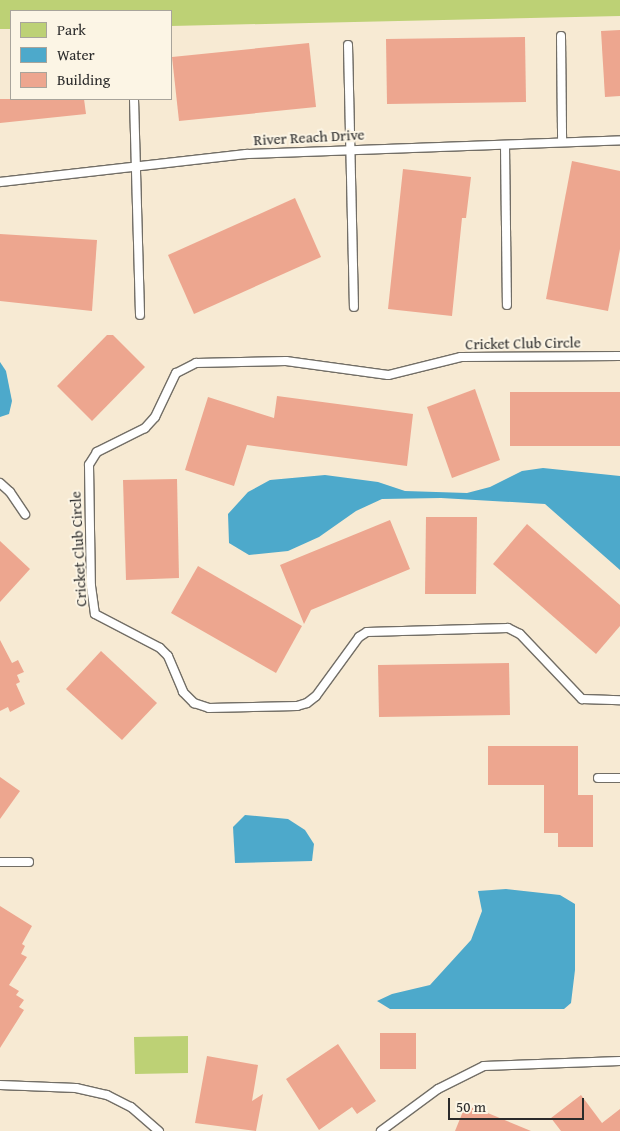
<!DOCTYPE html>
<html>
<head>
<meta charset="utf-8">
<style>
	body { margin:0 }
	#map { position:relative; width:620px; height:1131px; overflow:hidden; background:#f7ead3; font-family:"Gentium Book Plus",serif }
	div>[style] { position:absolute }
	.green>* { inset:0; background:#bdd175 }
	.water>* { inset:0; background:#4da9cb }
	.building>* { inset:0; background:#eda68f }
	.roads { filter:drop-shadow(1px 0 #726e66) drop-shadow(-1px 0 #726e66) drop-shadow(0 1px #726e66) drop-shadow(0 -1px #726e66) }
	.service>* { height:8px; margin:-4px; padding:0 4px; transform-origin:4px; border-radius:4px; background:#fff }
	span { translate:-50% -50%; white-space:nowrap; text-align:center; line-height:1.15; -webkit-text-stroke:4px #fcf5e5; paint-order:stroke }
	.street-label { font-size:15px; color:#2b2b2b }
	.legend { position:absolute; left:10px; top:10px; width:162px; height:90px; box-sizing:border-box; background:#fcf5e5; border:1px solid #a8a49b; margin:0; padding:6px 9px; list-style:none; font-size:15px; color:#2b2b2b }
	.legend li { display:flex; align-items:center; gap:10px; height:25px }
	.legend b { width:25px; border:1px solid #a8a49b }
	.scale { position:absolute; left:448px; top:1098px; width:136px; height:22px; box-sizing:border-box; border:2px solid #2b2b2b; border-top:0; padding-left:6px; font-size:15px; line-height:18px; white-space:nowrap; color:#2b2b2b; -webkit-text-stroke:4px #fcf5e5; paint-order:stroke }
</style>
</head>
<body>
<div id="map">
	<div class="green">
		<i style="clip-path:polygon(0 0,620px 0,620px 16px,171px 26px,171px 11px,11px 11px,11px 29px,0 29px)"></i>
		<i style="clip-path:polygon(188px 1036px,188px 1073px,135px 1074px,134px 1037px)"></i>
	</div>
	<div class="water">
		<i style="clip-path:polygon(0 362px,6px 371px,12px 401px,9px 414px,0 417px)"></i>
		<i style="clip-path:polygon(543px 468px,620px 476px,620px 570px,545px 504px,441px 498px,382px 499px,356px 511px,319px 537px,288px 551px,249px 555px,229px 543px,228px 514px,248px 492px,270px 480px,325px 475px,378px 482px,405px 491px,467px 493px,490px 487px,522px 471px)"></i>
		<i style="clip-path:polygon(245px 815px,288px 819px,305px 830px,314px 844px,312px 861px,235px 863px,233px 827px)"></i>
		<i style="clip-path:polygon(506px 889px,560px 895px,575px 904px,575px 970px,571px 1003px,564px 1009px,390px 1009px,377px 1001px,392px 994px,430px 985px,471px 940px,482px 911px,478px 891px)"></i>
	</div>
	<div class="building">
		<i style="clip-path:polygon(620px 30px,620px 96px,605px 97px,601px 31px)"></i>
		<i style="clip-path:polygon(525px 37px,526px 102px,387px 104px,386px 39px)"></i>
		<i style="clip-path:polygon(309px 43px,316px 107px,179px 121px,172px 57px)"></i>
		<i style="clip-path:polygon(0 99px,84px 99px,86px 114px,0 123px)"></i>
		<i style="clip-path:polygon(572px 161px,620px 171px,620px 249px,608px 311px,546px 299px)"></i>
		<i style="clip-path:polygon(403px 169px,471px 177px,466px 218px,462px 218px,452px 316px,388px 309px)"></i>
		<i style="clip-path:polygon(295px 198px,321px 257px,194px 314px,168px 255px)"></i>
		<i style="clip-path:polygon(0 234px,97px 240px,92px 311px,0 301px)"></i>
		<i style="clip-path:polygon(107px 335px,113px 335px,145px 367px,92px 421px,57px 386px)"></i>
		<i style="clip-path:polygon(475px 389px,500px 460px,452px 478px,427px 407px)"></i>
		<i style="clip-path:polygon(510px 392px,620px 392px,620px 446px,510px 446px)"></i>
		<i style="clip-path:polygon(277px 396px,413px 414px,407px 466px,247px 445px,234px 486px,185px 470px,208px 397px,274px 418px)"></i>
		<i style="clip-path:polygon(177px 479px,179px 578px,126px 580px,123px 480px)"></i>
		<i style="clip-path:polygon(426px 517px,477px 517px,476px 594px,425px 594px)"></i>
		<i style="clip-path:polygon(390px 520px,410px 569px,311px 610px,304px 624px,280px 565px)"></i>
		<i style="clip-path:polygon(527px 524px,620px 605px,620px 626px,596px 654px,493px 564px)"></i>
		<i style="clip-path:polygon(0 541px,30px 569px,0 602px)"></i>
		<i style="clip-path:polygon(198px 566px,302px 626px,276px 673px,171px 613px)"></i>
		<i style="clip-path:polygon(0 640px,12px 663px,18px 660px,24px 672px,17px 675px,20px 682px,16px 684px,25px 704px,10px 712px,8px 707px,0 711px)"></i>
		<i style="clip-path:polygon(101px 651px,157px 703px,122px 740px,66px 689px)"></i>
		<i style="clip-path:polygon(509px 663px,510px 715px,379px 717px,378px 665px)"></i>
		<i style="clip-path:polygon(488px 746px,578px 746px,578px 795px,593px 795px,593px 847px,558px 847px,558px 833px,544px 833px,544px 785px,488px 785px)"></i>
		<i style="clip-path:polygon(0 777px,20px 791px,0 819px)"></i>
		<i style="clip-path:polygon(0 906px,32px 926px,22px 944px,25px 946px,21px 954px,27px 957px,9px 985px,19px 991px,16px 995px,24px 1000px,19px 1007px,24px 1010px,0 1048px)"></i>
		<i style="clip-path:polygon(380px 1033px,416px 1033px,416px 1069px,380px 1069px)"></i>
		<i style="clip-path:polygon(338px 1044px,376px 1101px,357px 1114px,352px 1107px,319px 1130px,286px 1079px)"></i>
		<i style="clip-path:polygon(207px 1056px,258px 1065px,252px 1101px,263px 1094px,256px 1131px,195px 1123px)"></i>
		<i style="clip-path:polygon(581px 1095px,602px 1123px,620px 1109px,620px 1131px,561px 1131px,551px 1118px)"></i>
		<i style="clip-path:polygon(466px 1104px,531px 1131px,455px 1131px)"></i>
	</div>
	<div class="roads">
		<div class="service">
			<i style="left:561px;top:36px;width:104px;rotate:89.4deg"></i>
			<i style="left:348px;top:45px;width:262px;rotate:88.7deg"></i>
			<i style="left:134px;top:99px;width:216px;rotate:88.4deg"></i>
			<i style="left:505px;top:146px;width:159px;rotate:89.3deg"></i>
			<i style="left:0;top:182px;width:248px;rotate:-6.5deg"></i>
			<i style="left:246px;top:154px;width:374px;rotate:-2.1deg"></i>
			<i style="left:620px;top:356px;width:159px;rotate:179.6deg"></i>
			<i style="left:461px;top:357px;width:75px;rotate:166.1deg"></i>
			<i style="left:388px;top:375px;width:103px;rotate:-172.2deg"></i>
			<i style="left:286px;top:361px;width:90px;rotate:178.7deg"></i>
			<i style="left:196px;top:363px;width:22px;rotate:153deg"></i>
			<i style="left:176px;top:373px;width:49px;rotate:115.5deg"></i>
			<i style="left:155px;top:417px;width:15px;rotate:132deg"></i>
			<i style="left:145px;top:428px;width:54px;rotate:153.4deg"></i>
			<i style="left:97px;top:452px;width:15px;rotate:122deg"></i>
			<i style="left:89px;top:465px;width:121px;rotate:89.1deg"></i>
			<i style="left:91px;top:586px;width:28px;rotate:82deg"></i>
			<i style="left:95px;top:614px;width:73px;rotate:27.6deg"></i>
			<i style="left:160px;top:648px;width:11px;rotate:45deg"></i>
			<i style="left:168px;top:656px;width:39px;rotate:67deg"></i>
			<i style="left:183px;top:692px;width:16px;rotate:45deg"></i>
			<i style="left:194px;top:703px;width:16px;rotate:18deg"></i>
			<i style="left:209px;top:708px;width:88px;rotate:-1.3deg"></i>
			<i style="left:297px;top:706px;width:10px;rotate:-17deg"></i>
			<i style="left:307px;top:703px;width:11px;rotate:-38deg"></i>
			<i style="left:316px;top:696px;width:73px;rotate:-53.9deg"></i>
			<i style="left:359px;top:637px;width:9px;rotate:-32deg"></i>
			<i style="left:367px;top:632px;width:141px;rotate:-1.6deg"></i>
			<i style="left:508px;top:628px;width:13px;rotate:27deg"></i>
			<i style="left:520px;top:634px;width:90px;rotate:46.4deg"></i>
			<i style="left:582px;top:699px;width:38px;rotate:2deg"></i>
			<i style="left:0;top:483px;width:13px;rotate:42deg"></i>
			<i style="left:10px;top:492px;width:27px;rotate:56deg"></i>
			<i style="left:598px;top:778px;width:22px"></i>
			<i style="left:0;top:862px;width:29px"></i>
			<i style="left:0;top:1085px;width:76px;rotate:2.3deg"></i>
			<i style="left:76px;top:1088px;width:32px;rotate:13deg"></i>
			<i style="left:107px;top:1095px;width:27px;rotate:27deg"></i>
			<i style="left:131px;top:1107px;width:37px;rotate:41deg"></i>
			<i style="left:381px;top:1131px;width:71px;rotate:-36.4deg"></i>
			<i style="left:438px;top:1089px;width:51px;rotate:-26.6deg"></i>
			<i style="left:484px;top:1066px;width:136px;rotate:-2.1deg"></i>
		</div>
	</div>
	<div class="street-label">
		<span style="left:309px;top:137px;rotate:-3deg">River Reach Drive</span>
		<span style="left:523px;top:343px;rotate:-1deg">Cricket Club Circle</span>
		<span style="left:78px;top:549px;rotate:-93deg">Cricket Club Circle</span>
	</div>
	<ul class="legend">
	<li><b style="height:14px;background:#bdd175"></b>Park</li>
	<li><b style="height:14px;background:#4da9cb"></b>Water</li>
	<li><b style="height:14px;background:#eda68f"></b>Building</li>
	</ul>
	<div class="scale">50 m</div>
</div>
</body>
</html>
